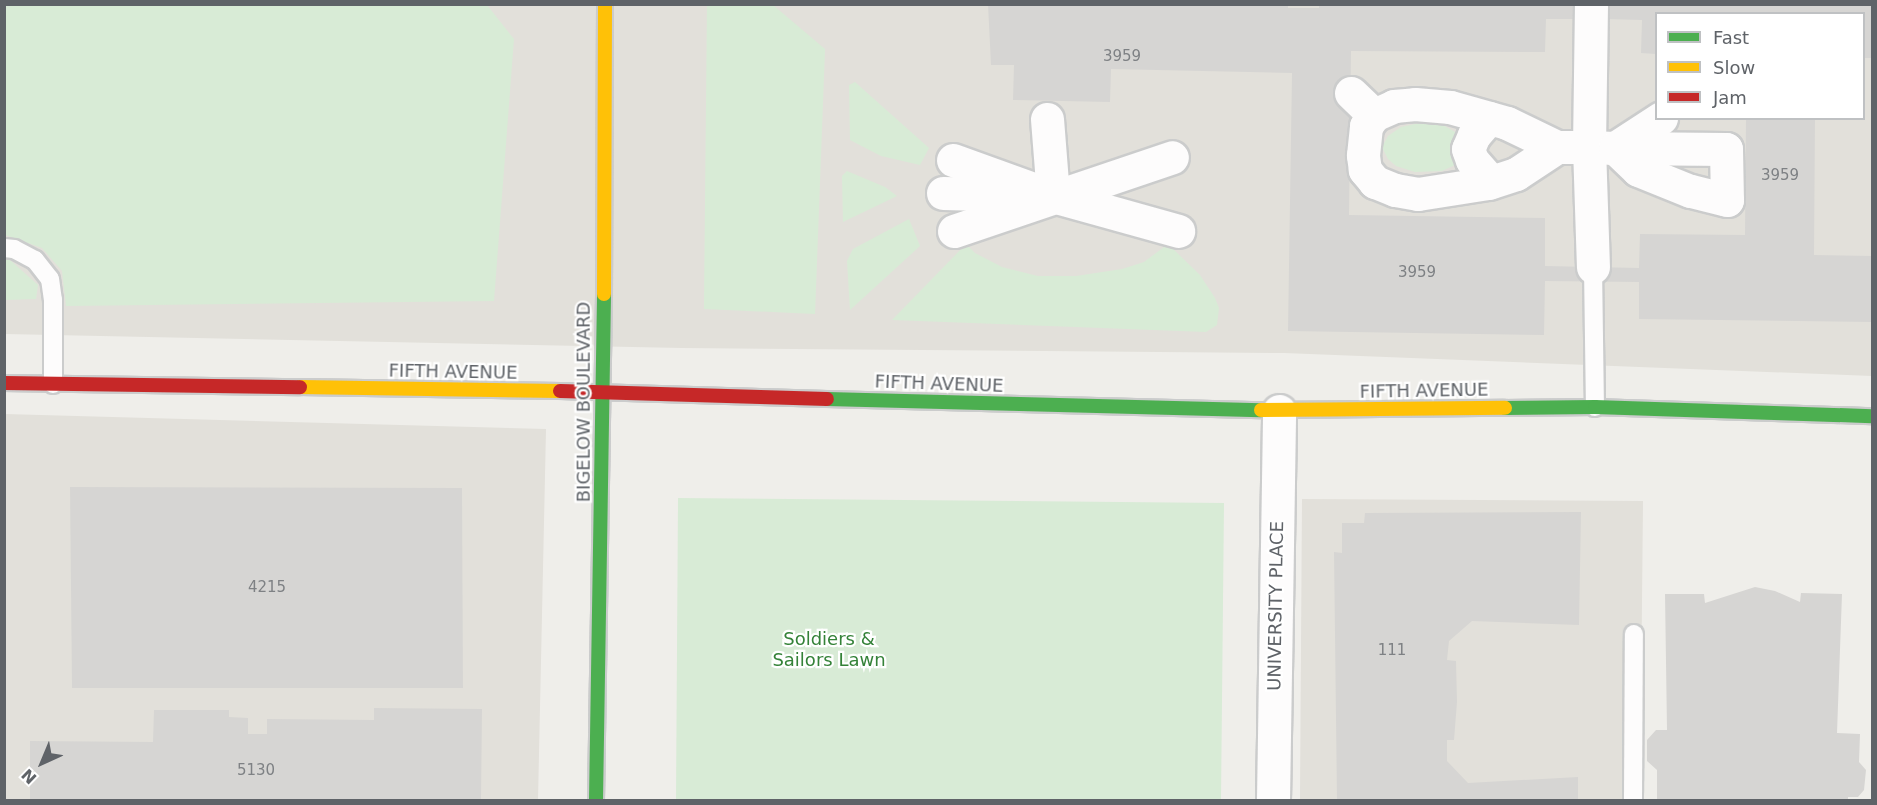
<!DOCTYPE html>
<html>
<head>
<meta charset="utf-8">
<style>
	body { margin:0 }
	#map { position:relative; width:1877px; height:805px; overflow:hidden; background:#efeeea; font-family:"DejaVu Sans",sans-serif }
	div>[style] { position:absolute }
	.education>* { inset:0; background:#e2e0da }
	.green>* { inset:0; background:#d8ebd6 }
	.building>* { inset:0; background:#d6d5d3 }
	.roads { filter:drop-shadow(2px 0 #cbcccc) drop-shadow(-2px 0 #cbcccc) drop-shadow(0 2px #cbcccc) drop-shadow(0 -2px #cbcccc) }
	.lane>* { height:18px; margin:-9px; padding:0 9px; transform-origin:9px; border-radius:9px; background:#fdfcfc }
	.street>* { height:33px; margin:-16.5px; padding:0 16.5px; transform-origin:16.5px; border-radius:16.5px; background:#fdfcfc }
	.fast>* { height:14px; margin:-7px; padding:0 7px; transform-origin:7px; border-radius:7px; background:#4caf50 }
	.slow>* { height:14px; margin:-7px; padding:0 7px; transform-origin:7px; border-radius:7px; background:#ffc107 }
	.jam>* { height:14px; margin:-7px; padding:0 7px; transform-origin:7px; border-radius:7px; background:#c62828 }
	span { translate:-50% -50%; white-space:nowrap; text-align:center; line-height:1.15; -webkit-text-stroke:4.5px #fff; paint-order:stroke }
	.number-label { font-size:15px; color:#7e8184 }
	.number-label span { -webkit-text-stroke-width:0 }
	.street-label { font-size:18px; color:#5f6368 }
	.park-label { font-size:18px; color:#348238 }
	.frame { position:absolute; inset:0; border:6px solid #5f6368; pointer-events:none }
	.legend { position:absolute; left:1655px; top:12px; width:210px; height:108px; box-sizing:border-box; background:#fff; border:2px solid #bfc1c3; margin:0; padding:8px 10px; list-style:none; font-size:18px; color:#5f6368 }
	.legend li { display:flex; align-items:center; gap:12px; height:30px }
	.legend b { width:30px; border:2px solid #bfc1c3 }
	.north { position:absolute; left:12px; top:733px; width:60px; height:60px; -webkit-text-stroke:4px #fff; paint-order:stroke; rotate:224deg; font-size:16px; font-weight:700; line-height:24px; text-align:center; color:#5f6368 }
	.north::after { content:''; display:block; margin:auto; width:21px; height:27px; background:#5f6368; clip-path:polygon(50% 0,100% 100%,50% 72%,0 100%) }
</style>
</head>
<body>
<div id="map">
	<div class="education">
		<i style="clip-path:polygon(evenodd,5px 5px,1872px 5px,1872px 376px,1284px 353px,682px 348px,5px 334px,5px 5px,1656px 14px,1864px 14px,1864px 118px,1656px 118px,1656px 14px)"></i>
		<i style="clip-path:polygon(5px 414px,546px 429px,538px 800px,5px 800px)"></i>
		<i style="clip-path:polygon(1302px 499px,1643px 501px,1640px 800px,1300px 800px)"></i>
	</div>
	<div class="green">
		<i style="clip-path:polygon(5px 4px,487px 5px,514px 39px,494px 301px,66px 306px,62px 271px,42px 248px,5px 235px)"></i>
		<i style="clip-path:polygon(707px 5px,773px 5px,825px 49px,815px 314px,704px 309px)"></i>
		<i style="clip-path:polygon(855px 82px,929px 148px,920px 165px,881px 156px,850px 140px,849px 85px)"></i>
		<i style="clip-path:polygon(1420px 123px,1443px 125px,1455px 132px,1461px 138px,1457px 164px,1442px 171px,1415px 172px,1396px 166px,1388px 159px,1382px 147px,1388px 136px,1401px 127px)"></i>
		<i style="clip-path:polygon(847px 171px,885px 187px,897px 196px,843px 222px,842px 176px)"></i>
		<i style="clip-path:polygon(909px 219px,920px 246px,850px 310px,847px 261px,853px 249px)"></i>
		<i style="clip-path:polygon(966px 244px,975px 253px,1002px 267px,1038px 276px,1076px 276px,1122px 269px,1144px 262px,1168px 244px,1200px 275px,1215px 298px,1219px 308px,1217px 325px,1206px 332px,892px 320px)"></i>
		<i style="clip-path:polygon(5px 260px,10px 260px,38px 285px,36px 299px,5px 300px)"></i>
		<i style="clip-path:polygon(678px 498px,1224px 503px,1221px 800px,676px 800px)"></i>
	</div>
	<div class="building">
		<i style="clip-path:polygon(988px 4px,1288px 4px,1288px 8px,1319px 8px,1319px 4px,1872px 4px,1872px 58px,1864px 58px,1864px 14px,1656px 14px,1656px 54px,1641px 53px,1642px 20px,1604px 19px,1546px 19px,1545px 52px,1351px 51px,1349px 215px,1545px 218px,1545px 266px,1639px 268px,1640px 234px,1745px 235px,1746px 118px,1815px 118px,1814px 255px,1872px 256px,1872px 322px,1639px 319px,1639px 282px,1545px 281px,1544px 335px,1288px 331px,1292px 73px,1111px 69px,1110px 102px,1013px 100px,1014px 65px,991px 65px)"></i>
		<i style="clip-path:polygon(70px 487px,462px 488px,463px 688px,72px 688px)"></i>
		<i style="clip-path:polygon(1581px 512px,1579px 625px,1472px 621px,1449px 641px,1447px 660px,1456px 661px,1457px 702px,1454px 740px,1447px 740px,1447px 761px,1468px 783px,1578px 777px,1578px 800px,1337px 800px,1334px 552px,1342px 553px,1342px 523px,1364px 523px,1365px 513px)"></i>
		<i style="clip-path:polygon(1755px 587px,1775px 591px,1800px 602px,1801px 593px,1842px 594px,1837px 733px,1860px 734px,1859px 762px,1866px 770px,1864px 790px,1858px 797px,1848px 797px,1848px 800px,1657px 800px,1657px 770px,1647px 761px,1647px 740px,1656px 730px,1667px 730px,1665px 594px,1704px 594px,1705px 603px)"></i>
		<i style="clip-path:polygon(374px 708px,482px 709px,481px 800px,30px 800px,30px 741px,153px 742px,154px 710px,229px 710px,229px 717px,248px 718px,248px 734px,267px 734px,267px 719px,374px 720px)"></i>
	</div>
	<div class="roads">
		<div class="lane">
			<i style="left:4px;top:248px;width:10px;rotate:6deg"></i>
			<i style="left:14px;top:249px;width:24px;rotate:28deg"></i>
			<i style="left:35px;top:260px;width:24px;rotate:52deg"></i>
			<i style="left:50px;top:279px;width:21px;rotate:82deg"></i>
			<i style="left:53px;top:300px;width:84px;rotate:90deg"></i>
			<i style="left:1593px;top:267px;width:140px;rotate:89.2deg"></i>
			<i style="left:1633px;top:800px;width:166px;rotate:-89.7deg"></i>
		</div>
		<div class="street">
			<i style="left:1591px;top:4px;width:143px;rotate:90.8deg"></i>
			<i style="left:1589px;top:147px;width:120px;rotate:88.1deg"></i>
			<i style="left:1351px;top:93px;width:32px;rotate:44deg"></i>
			<i style="left:1489px;top:118px;width:23px;rotate:131deg"></i>
			<i style="left:1474px;top:135px;width:15px;rotate:113deg"></i>
			<i style="left:1468px;top:149px;width:12px;rotate:70deg"></i>
			<i style="left:1472px;top:160px;width:29px;rotate:49deg"></i>
			<i style="left:1047px;top:119px;width:77px;rotate:85.5deg"></i>
			<i style="left:1557px;top:147px;width:49px;rotate:146.6deg"></i>
			<i style="left:1516px;top:174px;width:29px;rotate:162deg"></i>
			<i style="left:1488px;top:183px;width:71px;rotate:171.1deg"></i>
			<i style="left:1418px;top:194px;width:23px;rotate:-170deg"></i>
			<i style="left:1395px;top:190px;width:22px;rotate:-158deg"></i>
			<i style="left:1375px;top:182px;width:16px;rotate:-130deg"></i>
			<i style="left:1365px;top:170px;width:15px;rotate:-98deg"></i>
			<i style="left:1363px;top:155px;width:29px;rotate:-84deg"></i>
			<i style="left:1366px;top:126px;width:14px;rotate:-54deg"></i>
			<i style="left:1374px;top:115px;width:22px;rotate:-24deg"></i>
			<i style="left:1394px;top:106px;width:21px;rotate:-5deg"></i>
			<i style="left:1415px;top:104px;width:35px;rotate:5deg"></i>
			<i style="left:1450px;top:107px;width:59px;rotate:15.7deg"></i>
			<i style="left:1507px;top:123px;width:55px;rotate:25.6deg"></i>
			<i style="left:1557px;top:147px;width:32px"></i>
			<i style="left:1589px;top:147px;width:26px;rotate:2deg"></i>
			<i style="left:1615px;top:148px;width:111px;rotate:0.5deg"></i>
			<i style="left:1726px;top:149px;width:51px;rotate:88.9deg"></i>
			<i style="left:1727px;top:200px;width:38px;rotate:-166deg"></i>
			<i style="left:1690px;top:191px;width:56px;rotate:-158deg"></i>
			<i style="left:1638px;top:170px;width:32px;rotate:-136deg"></i>
			<i style="left:1615px;top:148px;width:55px;rotate:-33.1deg"></i>
			<i style="left:953px;top:160px;width:106px;rotate:19.8deg"></i>
			<i style="left:1053px;top:196px;width:130px;rotate:15.6deg"></i>
			<i style="left:943px;top:193px;width:82px;rotate:1.4deg"></i>
			<i style="left:954px;top:231px;width:230px;rotate:-18.7deg"></i>
			<i style="left:1273px;top:800px;width:389px;rotate:-89.1deg"></i>
		</div>
		<div class="fast">
			<i style="left:827px;top:399px;width:434px;rotate:1.5deg"></i>
			<i style="left:1505px;top:408px;width:90px;rotate:-0.6deg"></i>
			<i style="left:1595px;top:407px;width:277px;rotate:1.9deg"></i>
			<i style="left:596px;top:800px;width:506px;rotate:-89.09deg"></i>
		</div>
		<div class="slow">
			<i style="left:604px;top:294px;width:290px;rotate:-89.8deg"></i>
			<i style="left:300px;top:387px;width:260px;rotate:0.9deg"></i>
			<i style="left:1261px;top:410px;width:244px;rotate:-0.5deg"></i>
		</div>
		<div class="jam">
			<i style="left:4px;top:383px;width:296px;rotate:0.8deg"></i>
			<i style="left:560px;top:391px;width:267px;rotate:1.7deg"></i>
		</div>
	</div>
	<div class="number-label">
		<span style="left:1122px;top:57px">3959</span>
		<span style="left:1780px;top:176px">3959</span>
		<span style="left:1417px;top:273px">3959</span>
		<span style="left:267px;top:588px">4215</span>
		<span style="left:1392px;top:651px">111</span>
		<span style="left:256px;top:771px">5130</span>
	</div>
	<div class="street-label">
		<span style="left:453px;top:372px;rotate:1deg">FIFTH AVENUE</span>
		<span style="left:939px;top:384px;rotate:2deg">FIFTH AVENUE</span>
		<span style="left:1424px;top:391px;rotate:-1deg">FIFTH AVENUE</span>
		<span style="left:584px;top:402px;rotate:-90deg">BIGELOW BOULEVARD</span>
		<span style="left:1276px;top:606px;rotate:-89deg">UNIVERSITY PLACE</span>
	</div>
	<div class="park-label">
		<span style="left:829px;top:650px">Soldiers &amp;<br>Sailors Lawn</span>
	</div>
	<div class="frame"></div>
	<ul class="legend">
	<li><b style="height:8px;background:#4caf50"></b>Fast</li>
	<li><b style="height:8px;background:#ffc107"></b>Slow</li>
	<li><b style="height:8px;background:#c62828"></b>Jam</li>
	</ul>
	<div class="north">N</div>
</div>
</body>
</html>
